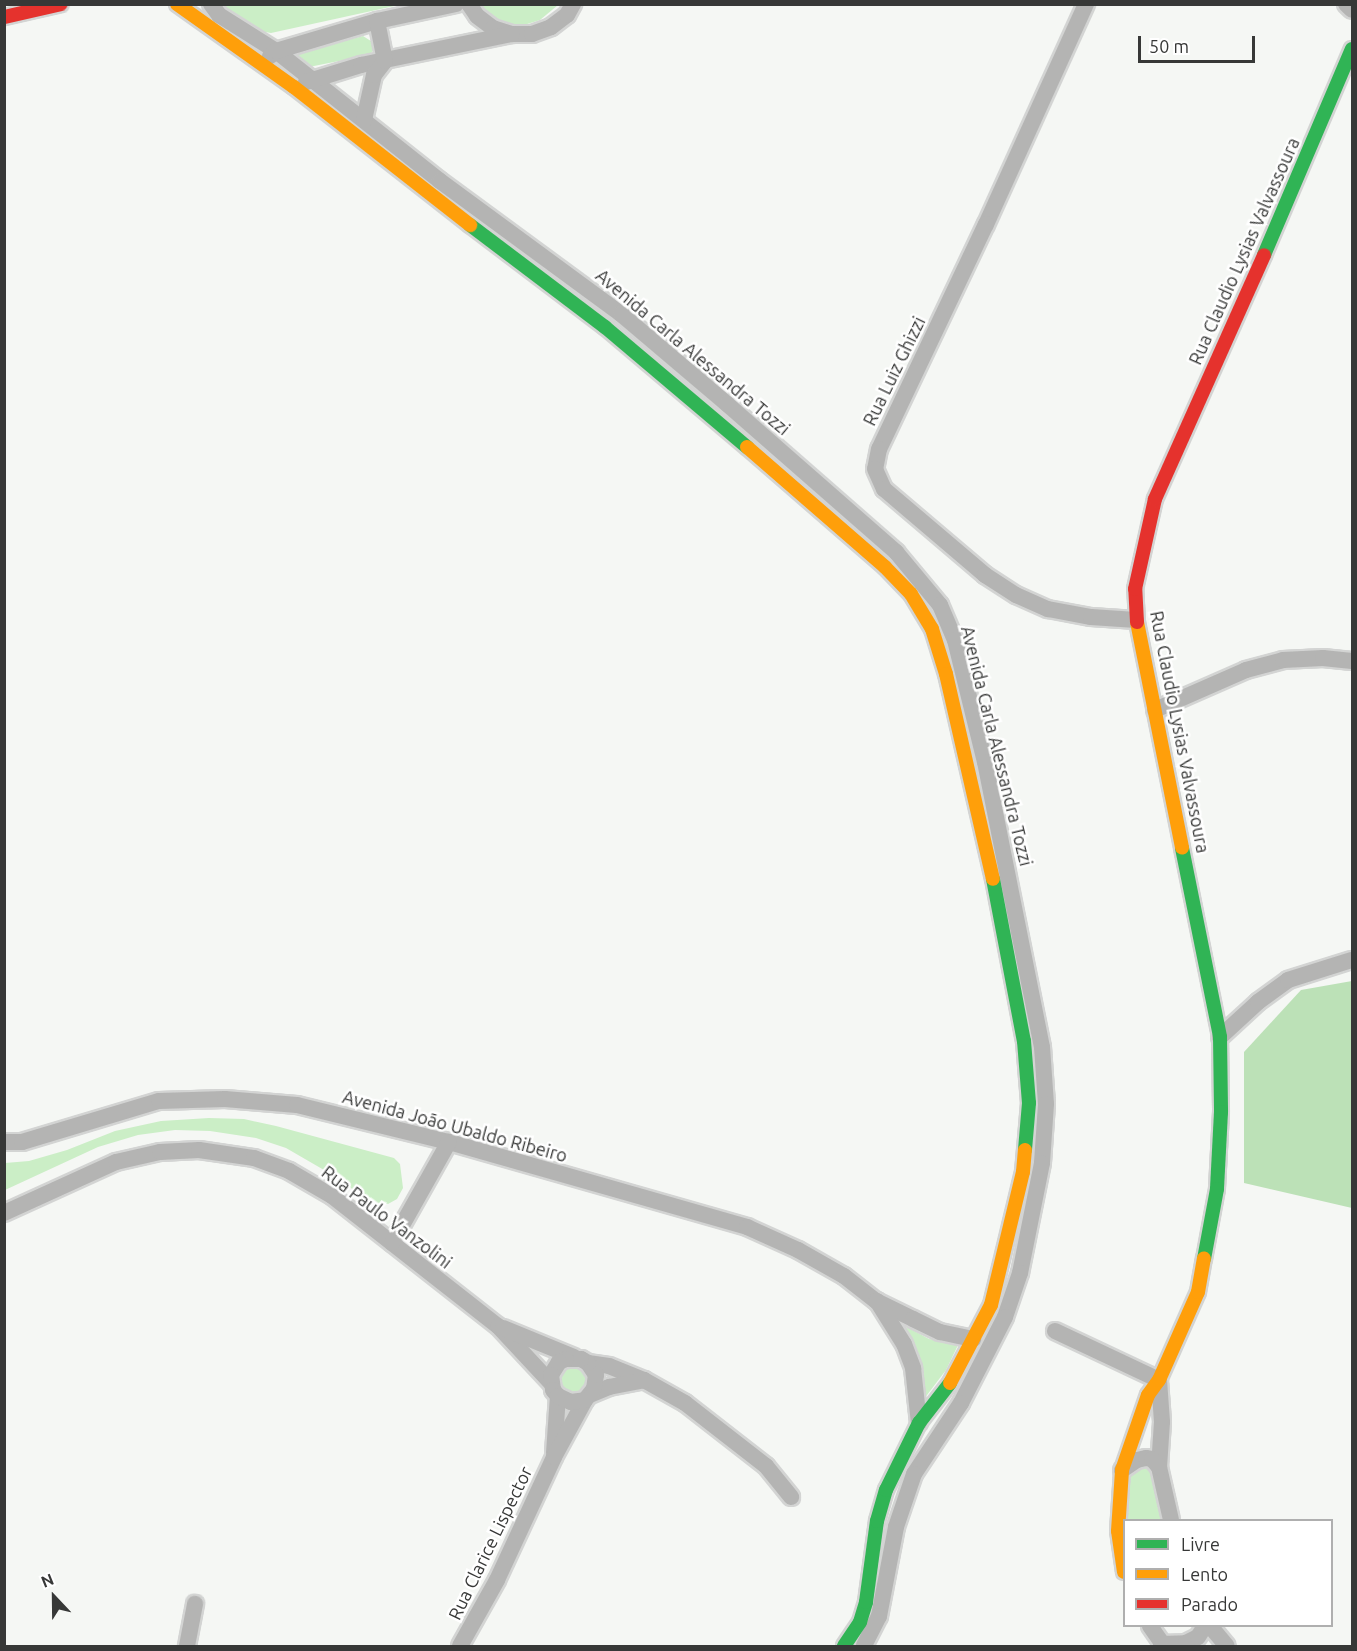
<!DOCTYPE html>
<html>
<head>
<meta charset="utf-8">
<style>
	body { margin:0 }
	#map { position:relative; width:1357px; height:1651px; overflow:hidden; background:#f5f7f4; font-family:Ubuntu,sans-serif }
	div>[style] { position:absolute }
	.green>* { inset:0; background:#cbeec6 }
	.round { border-radius:50% }
	.forest>* { inset:0; background:#bce1b7 }
	.roads { filter:drop-shadow(2px 0 #d3d4d3) drop-shadow(-2px 0 #d3d4d3) drop-shadow(0 2px #d3d4d3) drop-shadow(0 -2px #d3d4d3) }
	.street>* { height:16px; margin:-8px; padding:0 8px; transform-origin:8px; border-radius:8px; background:#b4b4b3 }
	.fast>* { height:14px; margin:-7px; padding:0 7px; transform-origin:7px; border-radius:7px; background:#30b455 }
	.slow>* { height:14px; margin:-7px; padding:0 7px; transform-origin:7px; border-radius:7px; background:#ff9f0a }
	.jam>* { height:14px; margin:-7px; padding:0 7px; transform-origin:7px; border-radius:7px; background:#e5322d }
	span { translate:-50% -50%; white-space:nowrap; text-align:center; line-height:1.15; -webkit-text-stroke:5px #fff; paint-order:stroke }
	.street-label { font-size:18px; color:#373837 }
	.frame { position:absolute; inset:0; border:6px solid #373837; pointer-events:none }
	.legend { position:absolute; left:1123px; top:1519px; width:210px; height:108px; box-sizing:border-box; background:#fff; border:2px solid #afafaf; margin:0; padding:8px 10px; list-style:none; font-size:18px; color:#373837 }
	.legend li { display:flex; align-items:center; gap:12px; height:30px }
	.legend b { width:30px; border:2px solid #afafaf }
	.north { position:absolute; left:24px; top:1567px; width:60px; height:60px; -webkit-text-stroke:4px #fff; paint-order:stroke; rotate:338deg; font-size:16px; font-weight:700; line-height:24px; text-align:center; color:#373837 }
	.north::after { content:''; display:block; margin:auto; width:21px; height:27px; background:#373837; clip-path:polygon(50% 0,100% 100%,50% 72%,0 100%) }
	.scale { position:absolute; left:1138px; top:36px; width:117px; height:27px; box-sizing:border-box; border:3px solid #373837; border-top:0; padding-left:8px; font-size:18px; line-height:21px; white-space:nowrap; color:#373837; -webkit-text-stroke:4px #fff; paint-order:stroke }
</style>
</head>
<body>
<div id="map">
	<div class="green">
		<i style="clip-path:polygon(221px 5px,399px 5px,271px 33px,260px 31px)"></i>
		<i style="clip-path:polygon(478px 5px,558px 5px,540px 20px,524px 25px,507px 24px,491px 18px)"></i>
		<i style="clip-path:polygon(363px 36px,374px 43px,374px 50px,369px 55px,309px 67px,292px 54px)"></i>
		<i style="clip-path:polygon(209px 1118px,244px 1119px,276px 1126px,394px 1158px,400px 1164px,403px 1188px,397px 1199px,388px 1204px,368px 1203px,343px 1181px,286px 1148px,256px 1138px,210px 1131px,175px 1130px,138px 1135px,98px 1147px,5px 1190px,5px 1163px,29px 1161px,67px 1150px,115px 1131px,161px 1121px)"></i>
		<i style="clip-path:polygon(907px 1327px,929px 1339px,959px 1343px,946px 1370px,924px 1399px,919px 1359px,904px 1330px)"></i>
		<i class="round" style="left:560px;top:1365px;width:30px;height:30px"></i>
		<i style="clip-path:polygon(1151px 1463px,1164px 1520px,1124px 1520px,1132px 1467px)"></i>
	</div>
	<div class="forest">
		<i style="clip-path:polygon(1352px 981px,1352px 1208px,1244px 1183px,1244px 1052px,1301px 990px)"></i>
	</div>
	<div class="roads">
		<div class="street">
			<i style="left:211px;top:4px;width:14px;rotate:54deg"></i>
			<i style="left:219px;top:15px;width:67px;rotate:32.3deg"></i>
			<i style="left:276px;top:51px;width:209px;rotate:38.4deg"></i>
			<i style="left:440px;top:181px;width:225px;rotate:36.3deg"></i>
			<i style="left:621px;top:314px;width:139px;rotate:40.3deg"></i>
			<i style="left:727px;top:404px;width:225px;rotate:41.2deg"></i>
			<i style="left:896px;top:552px;width:69px;rotate:50.3deg"></i>
			<i style="left:940px;top:605px;width:38px;rotate:67deg"></i>
			<i style="left:955px;top:640px;width:126px;rotate:76.2deg"></i>
			<i style="left:985px;top:762px;width:291px;rotate:78.7deg"></i>
			<i style="left:1042px;top:1047px;width:57px;rotate:86deg"></i>
			<i style="left:1046px;top:1104px;width:59px;rotate:93.9deg"></i>
			<i style="left:1042px;top:1163px;width:112px;rotate:101.3deg"></i>
			<i style="left:1020px;top:1273px;width:46px;rotate:108.8deg"></i>
			<i style="left:1005px;top:1317px;width:97px;rotate:117.1deg"></i>
			<i style="left:961px;top:1403px;width:85px;rotate:123.5deg"></i>
			<i style="left:914px;top:1474px;width:56px;rotate:108.8deg"></i>
			<i style="left:896px;top:1527px;width:91px;rotate:100.8deg"></i>
			<i style="left:879px;top:1616px;width:34px;rotate:117deg"></i>
			<i style="left:469px;top:4px;width:14px;rotate:56deg"></i>
			<i style="left:477px;top:16px;width:20px;rotate:37deg"></i>
			<i style="left:493px;top:28px;width:20px;rotate:18deg"></i>
			<i style="left:512px;top:34px;width:20px"></i>
			<i style="left:532px;top:34px;width:20px;rotate:-20deg"></i>
			<i style="left:551px;top:27px;width:20px;rotate:-37deg"></i>
			<i style="left:567px;top:15px;width:13px;rotate:-61deg"></i>
			<i style="left:1086px;top:4px;width:242px;rotate:114.4deg"></i>
			<i style="left:986px;top:224px;width:249px;rotate:115.4deg"></i>
			<i style="left:879px;top:449px;width:20px;rotate:101deg"></i>
			<i style="left:875px;top:469px;width:22px;rotate:66deg"></i>
			<i style="left:884px;top:489px;width:133px;rotate:40.4deg"></i>
			<i style="left:985px;top:575px;width:37px;rotate:33deg"></i>
			<i style="left:1016px;top:595px;width:35px;rotate:24deg"></i>
			<i style="left:1048px;top:609px;width:44px;rotate:10.5deg"></i>
			<i style="left:1091px;top:617px;width:45px;rotate:3.8deg"></i>
			<i style="left:1346px;top:4px;width:8px;rotate:45deg"></i>
			<i style="left:270px;top:56px;width:8px;rotate:-40deg"></i>
			<i style="left:276px;top:51px;width:105px;rotate:-16.5deg"></i>
			<i style="left:377px;top:21px;width:81px;rotate:-12.1deg"></i>
			<i style="left:306px;top:82px;width:58px;rotate:-17.2deg"></i>
			<i style="left:361px;top:65px;width:154px;rotate:-11.6deg"></i>
			<i style="left:364px;top:120px;width:46px;rotate:-77.5deg"></i>
			<i style="left:374px;top:75px;width:18px;rotate:-52deg"></i>
			<i style="left:385px;top:61px;width:41px;rotate:-101.3deg"></i>
			<i style="left:1155px;top:710px;width:99px;rotate:-23.7deg"></i>
			<i style="left:1246px;top:670px;width:38px;rotate:-15deg"></i>
			<i style="left:1283px;top:660px;width:40px;rotate:-2.9deg"></i>
			<i style="left:1323px;top:658px;width:29px;rotate:6deg"></i>
			<i style="left:1220px;top:1037px;width:52px;rotate:-42.6deg"></i>
			<i style="left:1258px;top:1002px;width:37px;rotate:-36deg"></i>
			<i style="left:1288px;top:980px;width:67px;rotate:-17.4deg"></i>
			<i style="left:4px;top:1142px;width:18px"></i>
			<i style="left:22px;top:1142px;width:143px;rotate:-16.7deg"></i>
			<i style="left:159px;top:1101px;width:66px;rotate:-1.7deg"></i>
			<i style="left:225px;top:1099px;width:72px;rotate:4.8deg"></i>
			<i style="left:297px;top:1105px;width:156px;rotate:13.7deg"></i>
			<i style="left:449px;top:1142px;width:310px;rotate:15.9deg"></i>
			<i style="left:747px;top:1227px;width:56px;rotate:24.3deg"></i>
			<i style="left:798px;top:1250px;width:53px;rotate:29.5deg"></i>
			<i style="left:844px;top:1276px;width:41px;rotate:38deg"></i>
			<i style="left:876px;top:1301px;width:41px;rotate:25.9deg"></i>
			<i style="left:913px;top:1319px;width:30px;rotate:26deg"></i>
			<i style="left:940px;top:1332px;width:34px;rotate:12deg"></i>
			<i style="left:4px;top:1213px;width:123px;rotate:-24.5deg"></i>
			<i style="left:116px;top:1162px;width:45px;rotate:-12.8deg"></i>
			<i style="left:160px;top:1152px;width:39px;rotate:-3deg"></i>
			<i style="left:199px;top:1150px;width:56px;rotate:8.3deg"></i>
			<i style="left:254px;top:1158px;width:37px;rotate:20deg"></i>
			<i style="left:289px;top:1171px;width:50px;rotate:30.2deg"></i>
			<i style="left:332px;top:1196px;width:211px;rotate:38.1deg"></i>
			<i style="left:498px;top:1326px;width:78px;rotate:47.1deg"></i>
			<i style="left:392px;top:1243px;width:116px;rotate:-60.6deg"></i>
			<i style="left:877px;top:1301px;width:51px;rotate:57.9deg"></i>
			<i style="left:904px;top:1344px;width:26px;rotate:69deg"></i>
			<i style="left:913px;top:1368px;width:55px;rotate:83.8deg"></i>
			<i style="left:503px;top:1328px;width:77px;rotate:22.2deg"></i>
			<i style="left:1055px;top:1331px;width:115px;rotate:25.2deg"></i>
			<i style="left:1159px;top:1380px;width:42px;rotate:85.9deg"></i>
			<i style="left:1162px;top:1422px;width:45px;rotate:93.8deg"></i>
			<i style="left:1159px;top:1467px;width:54px;rotate:77.2deg"></i>
			<i style="left:588px;top:1363px;width:21px;rotate:8deg"></i>
			<i style="left:609px;top:1366px;width:38px;rotate:22deg"></i>
			<i style="left:644px;top:1380px;width:47px;rotate:29.3deg"></i>
			<i style="left:685px;top:1403px;width:103px;rotate:37.9deg"></i>
			<i style="left:766px;top:1466px;width:40px;rotate:51deg"></i>
			<i style="left:590px;top:1395px;width:21px;rotate:-23deg"></i>
			<i style="left:609px;top:1387px;width:36px;rotate:-11deg"></i>
			<i style="left:554px;top:1453px;width:57px;rotate:-86deg"></i>
			<i style="left:1122px;top:1470px;width:18px;rotate:-34deg"></i>
			<i style="left:1137px;top:1460px;width:9px;rotate:-13deg"></i>
			<i style="left:1146px;top:1458px;width:6px;rotate:9deg"></i>
			<i style="left:1152px;top:1459px;width:11px;rotate:49deg"></i>
			<i style="left:1150px;top:1626px;width:24px;rotate:55deg"></i>
			<i style="left:1210px;top:1626px;width:26px;rotate:50deg"></i>
			<i style="left:1161px;top:1644px;width:25px;rotate:-2deg"></i>
			<i style="left:1186px;top:1643px;width:13px;rotate:-27deg"></i>
			<i style="left:1198px;top:1637px;width:13px;rotate:-58deg"></i>
			<i style="left:187px;top:1646px;width:43px;rotate:-79.2deg"></i>
			<i style="left:460px;top:1646px;width:76px;rotate:-60.7deg"></i>
			<i style="left:497px;top:1580px;width:136px;rotate:-65.1deg"></i>
			<i style="left:554px;top:1457px;width:65px;rotate:-61.5deg"></i>
			<i style="left:585px;top:1400px;width:14px;rotate:-51deg"></i>
			<i style="left:594px;top:1389px;width:14px;rotate:-82deg"></i>
			<i style="left:596px;top:1375px;width:14px;rotate:-124deg"></i>
			<i style="left:588px;top:1363px;width:8px;rotate:-150deg"></i>
			<i style="left:581px;top:1359px;width:15px;rotate:180deg"></i>
			<i style="left:566px;top:1359px;width:8px;rotate:157deg"></i>
			<i style="left:559px;top:1362px;width:15px;rotate:122deg"></i>
			<i style="left:551px;top:1375px;width:15px;rotate:82deg"></i>
			<i style="left:553px;top:1390px;width:8px;rotate:50deg"></i>
			<i style="left:558px;top:1396px;width:14px;rotate:25deg"></i>
			<i style="left:571px;top:1402px;width:14px;rotate:-8deg"></i>
		</div>
		<div class="fast">
			<i style="left:470px;top:225px;width:169px;rotate:37.1deg"></i>
			<i style="left:605px;top:327px;width:186px;rotate:40.2deg"></i>
			<i style="left:1264px;top:255px;width:224px;rotate:-66.9deg"></i>
			<i style="left:1182px;top:848px;width:193px;rotate:78.6deg"></i>
			<i style="left:1220px;top:1037px;width:75px;rotate:89.2deg"></i>
			<i style="left:1221px;top:1112px;width:77px;rotate:93deg"></i>
			<i style="left:1217px;top:1189px;width:71px;rotate:100.5deg"></i>
			<i style="left:993px;top:879px;width:165px;rotate:79.2deg"></i>
			<i style="left:1024px;top:1041px;width:62px;rotate:85.4deg"></i>
			<i style="left:1029px;top:1103px;width:47px;rotate:94.9deg"></i>
			<i style="left:844px;top:1646px;width:29px;rotate:-56deg"></i>
			<i style="left:860px;top:1622px;width:21px;rotate:-73deg"></i>
			<i style="left:866px;top:1602px;width:82px;rotate:-82.3deg"></i>
			<i style="left:877px;top:1521px;width:32px;rotate:-74deg"></i>
			<i style="left:886px;top:1490px;width:75px;rotate:-63.8deg"></i>
			<i style="left:919px;top:1423px;width:51px;rotate:-52.2deg"></i>
		</div>
		<div class="slow">
			<i style="left:177px;top:4px;width:143px;rotate:35.4deg"></i>
			<i style="left:294px;top:87px;width:224px;rotate:38.1deg"></i>
			<i style="left:747px;top:447px;width:183px;rotate:41deg"></i>
			<i style="left:885px;top:567px;width:37px;rotate:46deg"></i>
			<i style="left:911px;top:594px;width:41px;rotate:59deg"></i>
			<i style="left:932px;top:629px;width:47px;rotate:72.7deg"></i>
			<i style="left:946px;top:674px;width:210px;rotate:77.1deg"></i>
			<i style="left:1137px;top:622px;width:230px;rotate:78.7deg"></i>
			<i style="left:950px;top:1383px;width:88px;rotate:-62.3deg"></i>
			<i style="left:991px;top:1305px;width:137px;rotate:-76.5deg"></i>
			<i style="left:1023px;top:1172px;width:22px;rotate:-85deg"></i>
			<i style="left:1124px;top:1572px;width:41px;rotate:-98.3deg"></i>
			<i style="left:1118px;top:1531px;width:61px;rotate:-86.2deg"></i>
			<i style="left:1122px;top:1470px;width:79px;rotate:-70.9deg"></i>
			<i style="left:1148px;top:1395px;width:19px;rotate:-54deg"></i>
			<i style="left:1159px;top:1380px;width:96px;rotate:-66.1deg"></i>
			<i style="left:1198px;top:1292px;width:34px;rotate:-80deg"></i>
		</div>
		<div class="jam">
			<i style="left:4px;top:17px;width:58px;rotate:-12.8deg"></i>
			<i style="left:1137px;top:622px;width:33px;rotate:-93deg"></i>
			<i style="left:1135px;top:589px;width:92px;rotate:-77.5deg"></i>
			<i style="left:1155px;top:499px;width:267px;rotate:-65.9deg"></i>
		</div>
	</div>
	<div class="street-label">
		<span style="left:1244px;top:251px;rotate:-66deg">Rua Claudio Lysias Valvassoura</span>
		<span style="left:693px;top:352px;rotate:40deg">Avenida Carla Alessandra Tozzi</span>
		<span style="left:894px;top:371px;rotate:-64deg">Rua Luiz Ghizzi</span>
		<span style="left:1180px;top:732px;rotate:79deg">Rua Claudio Lysias Valvassoura</span>
		<span style="left:997px;top:746px;rotate:76deg">Avenida Carla Alessandra Tozzi</span>
		<span style="left:455px;top:1126px;rotate:15deg">Avenida João Ubaldo Ribeiro</span>
		<span style="left:387px;top:1217px;rotate:37deg">Rua Paulo Vanzolini</span>
		<span style="left:490px;top:1543px;rotate:-64deg">Rua Clarice Lispector</span>
	</div>
	<div class="frame"></div>
	<ul class="legend">
	<li><b style="height:8px;background:#30b455"></b>Livre</li>
	<li><b style="height:8px;background:#ff9f0a"></b>Lento</li>
	<li><b style="height:8px;background:#e5322d"></b>Parado</li>
	</ul>
	<div class="north">N</div>
	<div class="scale">50 m</div>
</div>
</body>
</html>
